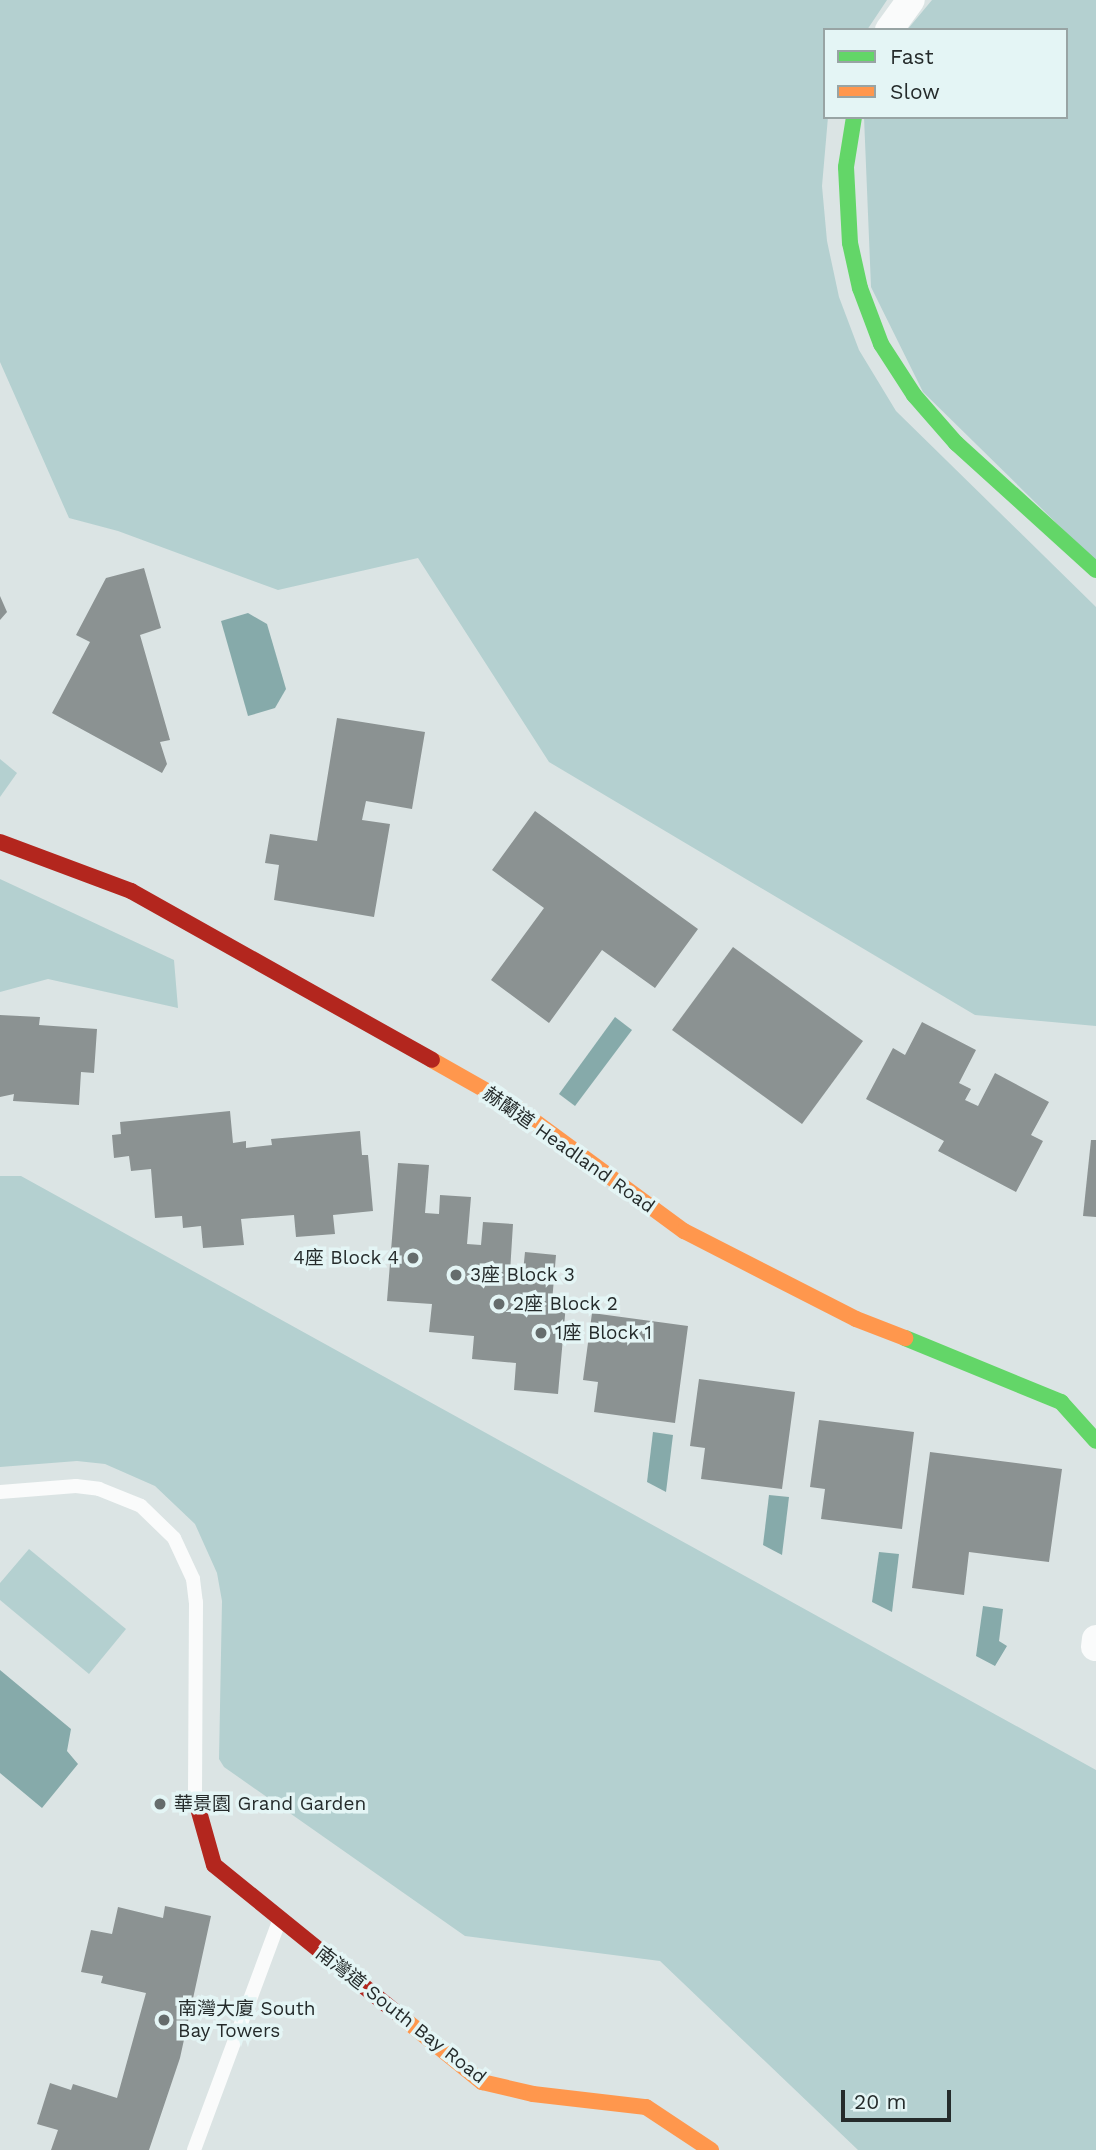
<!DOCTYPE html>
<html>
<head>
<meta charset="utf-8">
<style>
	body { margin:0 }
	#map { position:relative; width:1096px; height:2150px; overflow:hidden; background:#dbe4e4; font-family:"Work Sans","Noto Sans TC",sans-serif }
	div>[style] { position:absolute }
	.green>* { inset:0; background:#b4d0d0 }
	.water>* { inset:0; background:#86aaaa }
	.building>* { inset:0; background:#8b9292 }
	.lane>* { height:14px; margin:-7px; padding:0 7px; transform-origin:7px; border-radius:7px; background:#fafbfb }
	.street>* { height:28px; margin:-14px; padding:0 14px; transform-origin:14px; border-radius:14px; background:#fafbfb }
	.fast>* { height:16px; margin:-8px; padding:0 8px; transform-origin:8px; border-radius:8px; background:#63d668 }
	.slow>* { height:16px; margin:-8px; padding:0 8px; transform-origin:8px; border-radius:8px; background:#ff974d }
	.jam>* { height:16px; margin:-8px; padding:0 8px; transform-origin:8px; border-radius:8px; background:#b3261e }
	.dots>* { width:19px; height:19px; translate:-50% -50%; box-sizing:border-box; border:4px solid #e4f5f5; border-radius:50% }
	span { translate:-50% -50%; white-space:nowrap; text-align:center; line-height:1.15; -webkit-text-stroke:7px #e4f5f5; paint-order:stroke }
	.street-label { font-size:19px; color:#252b2b }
	.poi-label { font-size:19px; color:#252b2b }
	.right { translate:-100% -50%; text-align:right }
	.left { translate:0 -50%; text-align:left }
	.legend { position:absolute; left:823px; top:28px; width:245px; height:91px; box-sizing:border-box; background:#e4f5f5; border:2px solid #98a4a4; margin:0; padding:9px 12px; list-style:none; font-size:21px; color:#252b2b }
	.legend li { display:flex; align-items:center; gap:14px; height:35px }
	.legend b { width:35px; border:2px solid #98a4a4 }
	.scale { position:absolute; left:841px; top:2090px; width:110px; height:32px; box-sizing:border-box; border:4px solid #252b2b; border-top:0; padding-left:9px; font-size:21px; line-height:24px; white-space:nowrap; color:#252b2b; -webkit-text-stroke:5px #e4f5f5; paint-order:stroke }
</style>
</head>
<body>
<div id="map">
	<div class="green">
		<i style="clip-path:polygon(0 0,887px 0,867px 30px,825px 30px,825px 117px,828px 117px,822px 186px,827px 241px,839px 297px,859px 350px,896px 411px,1096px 607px,1096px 1026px,975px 1015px,549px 762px,418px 558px,278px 590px,118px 531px,69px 518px,0 362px)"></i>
		<i style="clip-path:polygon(932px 0,1096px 0,1096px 562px,923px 392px,871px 287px,864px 117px,1066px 117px,1066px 30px,907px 30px)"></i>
		<i style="clip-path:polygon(0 759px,17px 773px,0 797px)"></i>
		<i style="clip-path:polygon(0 879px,174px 960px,178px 1008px,48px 979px,0 992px)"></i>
		<i style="clip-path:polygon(0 1176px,21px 1176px,1096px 1770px,1096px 2150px,858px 2150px,660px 1961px,465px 1936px,224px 1767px,219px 1759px,222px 1601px,217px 1573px,195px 1524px,155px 1486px,105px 1464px,77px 1461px,0 1467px)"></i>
		<i style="clip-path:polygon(29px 1549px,126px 1629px,89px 1674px,0 1600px,0 1583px)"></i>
	</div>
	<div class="water">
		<i style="clip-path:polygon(248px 613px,267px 624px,286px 689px,275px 708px,248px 716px,221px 621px)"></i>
		<i style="clip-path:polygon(615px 1017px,632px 1030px,575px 1106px,559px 1094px)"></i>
		<i style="clip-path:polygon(653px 1432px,673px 1435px,666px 1492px,647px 1482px)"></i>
		<i style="clip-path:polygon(769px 1495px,789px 1497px,782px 1555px,763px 1545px)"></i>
		<i style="clip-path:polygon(879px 1552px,899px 1554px,892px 1612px,872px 1602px)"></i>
		<i style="clip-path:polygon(983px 1606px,1003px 1609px,999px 1641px,1007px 1646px,995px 1666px,976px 1656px)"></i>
		<i style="clip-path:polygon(0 1670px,71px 1729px,67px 1751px,78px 1764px,42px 1808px,0 1773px)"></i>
	</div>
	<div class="building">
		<i style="clip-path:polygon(144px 568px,161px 628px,140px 635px,170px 740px,160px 742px,167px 764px,162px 773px,52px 713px,90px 642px,76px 635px,106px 578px)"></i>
		<i style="clip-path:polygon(0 596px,7px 612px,0 620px)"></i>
		<i style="clip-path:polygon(337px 718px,425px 732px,412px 809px,366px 801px,362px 820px,390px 824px,374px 917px,274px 900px,279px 865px,265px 863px,270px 834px,317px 841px)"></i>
		<i style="clip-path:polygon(535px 811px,698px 929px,655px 988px,602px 950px,549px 1023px,491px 980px,544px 908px,492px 870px)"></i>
		<i style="clip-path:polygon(733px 947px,863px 1041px,802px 1124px,672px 1030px)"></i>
		<i style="clip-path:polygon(0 1015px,40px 1017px,39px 1025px,97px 1029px,94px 1073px,81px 1072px,79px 1105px,13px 1101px,14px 1094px,0 1097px)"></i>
		<i style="clip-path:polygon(922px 1022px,976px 1050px,959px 1083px,971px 1089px,965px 1100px,978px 1106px,995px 1073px,1049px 1102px,1031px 1135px,1043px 1141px,1016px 1192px,938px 1151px,944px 1141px,866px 1099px,893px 1048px,905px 1055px)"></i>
		<i style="clip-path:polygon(230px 1111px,233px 1143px,246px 1141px,246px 1148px,272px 1145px,271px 1139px,360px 1131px,362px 1155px,368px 1155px,373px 1211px,333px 1215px,335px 1234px,296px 1237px,294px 1215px,241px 1219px,244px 1245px,203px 1248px,201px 1226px,183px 1228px,182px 1216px,155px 1218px,151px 1169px,131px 1171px,129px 1156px,114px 1158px,112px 1135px,121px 1134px,120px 1122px)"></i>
		<i style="clip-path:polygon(1091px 1140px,1096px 1140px,1096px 1217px,1083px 1216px)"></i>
		<i style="clip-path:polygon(398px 1163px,429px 1165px,425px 1213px,439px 1214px,440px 1195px,471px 1197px,467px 1244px,481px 1245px,483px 1222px,513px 1224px,510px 1272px,523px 1272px,525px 1252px,556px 1255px,552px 1302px,566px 1304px,558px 1394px,514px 1390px,516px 1363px,472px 1359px,474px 1336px,429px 1332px,432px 1304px,387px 1301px)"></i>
		<i style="clip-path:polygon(592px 1313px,688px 1326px,675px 1423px,594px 1412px,598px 1382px,583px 1380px)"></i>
		<i style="clip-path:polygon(699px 1379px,795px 1392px,782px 1489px,701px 1479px,705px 1448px,690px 1446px)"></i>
		<i style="clip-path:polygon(819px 1420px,914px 1432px,902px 1529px,821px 1519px,825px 1489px,810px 1487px)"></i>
		<i style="clip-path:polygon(930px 1452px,1062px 1469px,1049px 1562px,969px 1552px,964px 1595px,912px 1588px)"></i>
		<i style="clip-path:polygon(165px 1906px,211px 1916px,180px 2058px,149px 2150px,51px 2150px,58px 2130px,37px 2124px,50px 2083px,71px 2090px,73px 2084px,117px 2098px,146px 1993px,101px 1983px,103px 1976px,81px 1972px,91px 1930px,112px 1934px,118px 1907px,163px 1918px)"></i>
	</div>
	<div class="lane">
		<i style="left:0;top:1492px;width:76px;rotate:-4.5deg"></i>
		<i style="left:76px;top:1486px;width:23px;rotate:7deg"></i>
		<i style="left:99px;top:1489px;width:45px;rotate:22deg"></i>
		<i style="left:141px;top:1506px;width:46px;rotate:44.1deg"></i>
		<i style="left:174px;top:1538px;width:45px;rotate:65.1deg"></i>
		<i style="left:193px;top:1579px;width:23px;rotate:83deg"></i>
		<i style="left:196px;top:1602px;width:197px;rotate:90.3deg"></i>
		<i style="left:194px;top:2150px;width:244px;rotate:-69.6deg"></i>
	</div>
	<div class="street">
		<i style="left:889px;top:30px;width:37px;rotate:-54deg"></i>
		<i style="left:1095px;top:1647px;width:8px;rotate:-83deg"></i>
	</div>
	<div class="fast">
		<i style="left:854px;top:117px;width:51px;rotate:99.1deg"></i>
		<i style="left:846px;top:167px;width:76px;rotate:87deg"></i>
		<i style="left:850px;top:243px;width:46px;rotate:77.5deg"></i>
		<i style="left:860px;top:288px;width:60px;rotate:69.4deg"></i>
		<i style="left:881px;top:344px;width:61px;rotate:57.1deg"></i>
		<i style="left:914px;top:395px;width:64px;rotate:48.8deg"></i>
		<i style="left:956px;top:443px;width:189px;rotate:42.2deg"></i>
		<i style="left:905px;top:1338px;width:169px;rotate:22.3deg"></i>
		<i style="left:1061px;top:1402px;width:52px;rotate:48.1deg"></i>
	</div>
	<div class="slow">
		<i style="left:432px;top:1060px;width:95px;rotate:29.5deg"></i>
		<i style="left:515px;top:1107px;width:210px;rotate:36.3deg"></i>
		<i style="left:684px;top:1231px;width:193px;rotate:27.1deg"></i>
		<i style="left:856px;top:1319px;width:53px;rotate:21.2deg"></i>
		<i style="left:399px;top:2015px;width:107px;rotate:38.9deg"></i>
		<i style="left:482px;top:2082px;width:52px;rotate:13.2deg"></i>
		<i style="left:533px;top:2094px;width:114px;rotate:6.6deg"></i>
		<i style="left:646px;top:2107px;width:78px;rotate:33.5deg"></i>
	</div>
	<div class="jam">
		<i style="left:0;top:842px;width:140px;rotate:20.5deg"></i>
		<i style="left:131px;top:891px;width:345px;rotate:29.3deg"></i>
		<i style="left:196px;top:1801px;width:66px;rotate:74.3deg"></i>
		<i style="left:214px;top:1865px;width:238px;rotate:39deg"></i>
	</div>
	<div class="dots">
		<i style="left:413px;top:1258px;background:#656c6c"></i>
		<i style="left:456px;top:1275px;background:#656c6c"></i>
		<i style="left:499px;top:1304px;background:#656c6c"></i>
		<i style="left:541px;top:1333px;background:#656c6c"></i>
		<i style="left:160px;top:1804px;background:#656c6c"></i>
		<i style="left:164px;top:2020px;background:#656c6c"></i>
	</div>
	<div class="street-label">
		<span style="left:569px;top:1150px;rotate:35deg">赫蘭道 Headland Road</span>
		<span style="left:401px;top:2015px;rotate:38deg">南灣道 South Bay Road</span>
	</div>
	<div class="poi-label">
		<span class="right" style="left:399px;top:1258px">4座 Block 4</span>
		<span class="left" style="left:470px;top:1275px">3座 Block 3</span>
		<span class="left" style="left:513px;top:1304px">2座 Block 2</span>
		<span class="left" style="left:555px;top:1333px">1座 Block 1</span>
		<span class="left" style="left:174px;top:1804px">華景園 Grand Garden</span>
		<span class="left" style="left:178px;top:2020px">南灣大廈 South<br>Bay Towers</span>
	</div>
	<ul class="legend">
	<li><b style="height:9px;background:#63d668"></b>Fast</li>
	<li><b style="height:9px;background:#ff974d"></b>Slow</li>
	</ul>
	<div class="scale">20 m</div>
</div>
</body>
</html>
